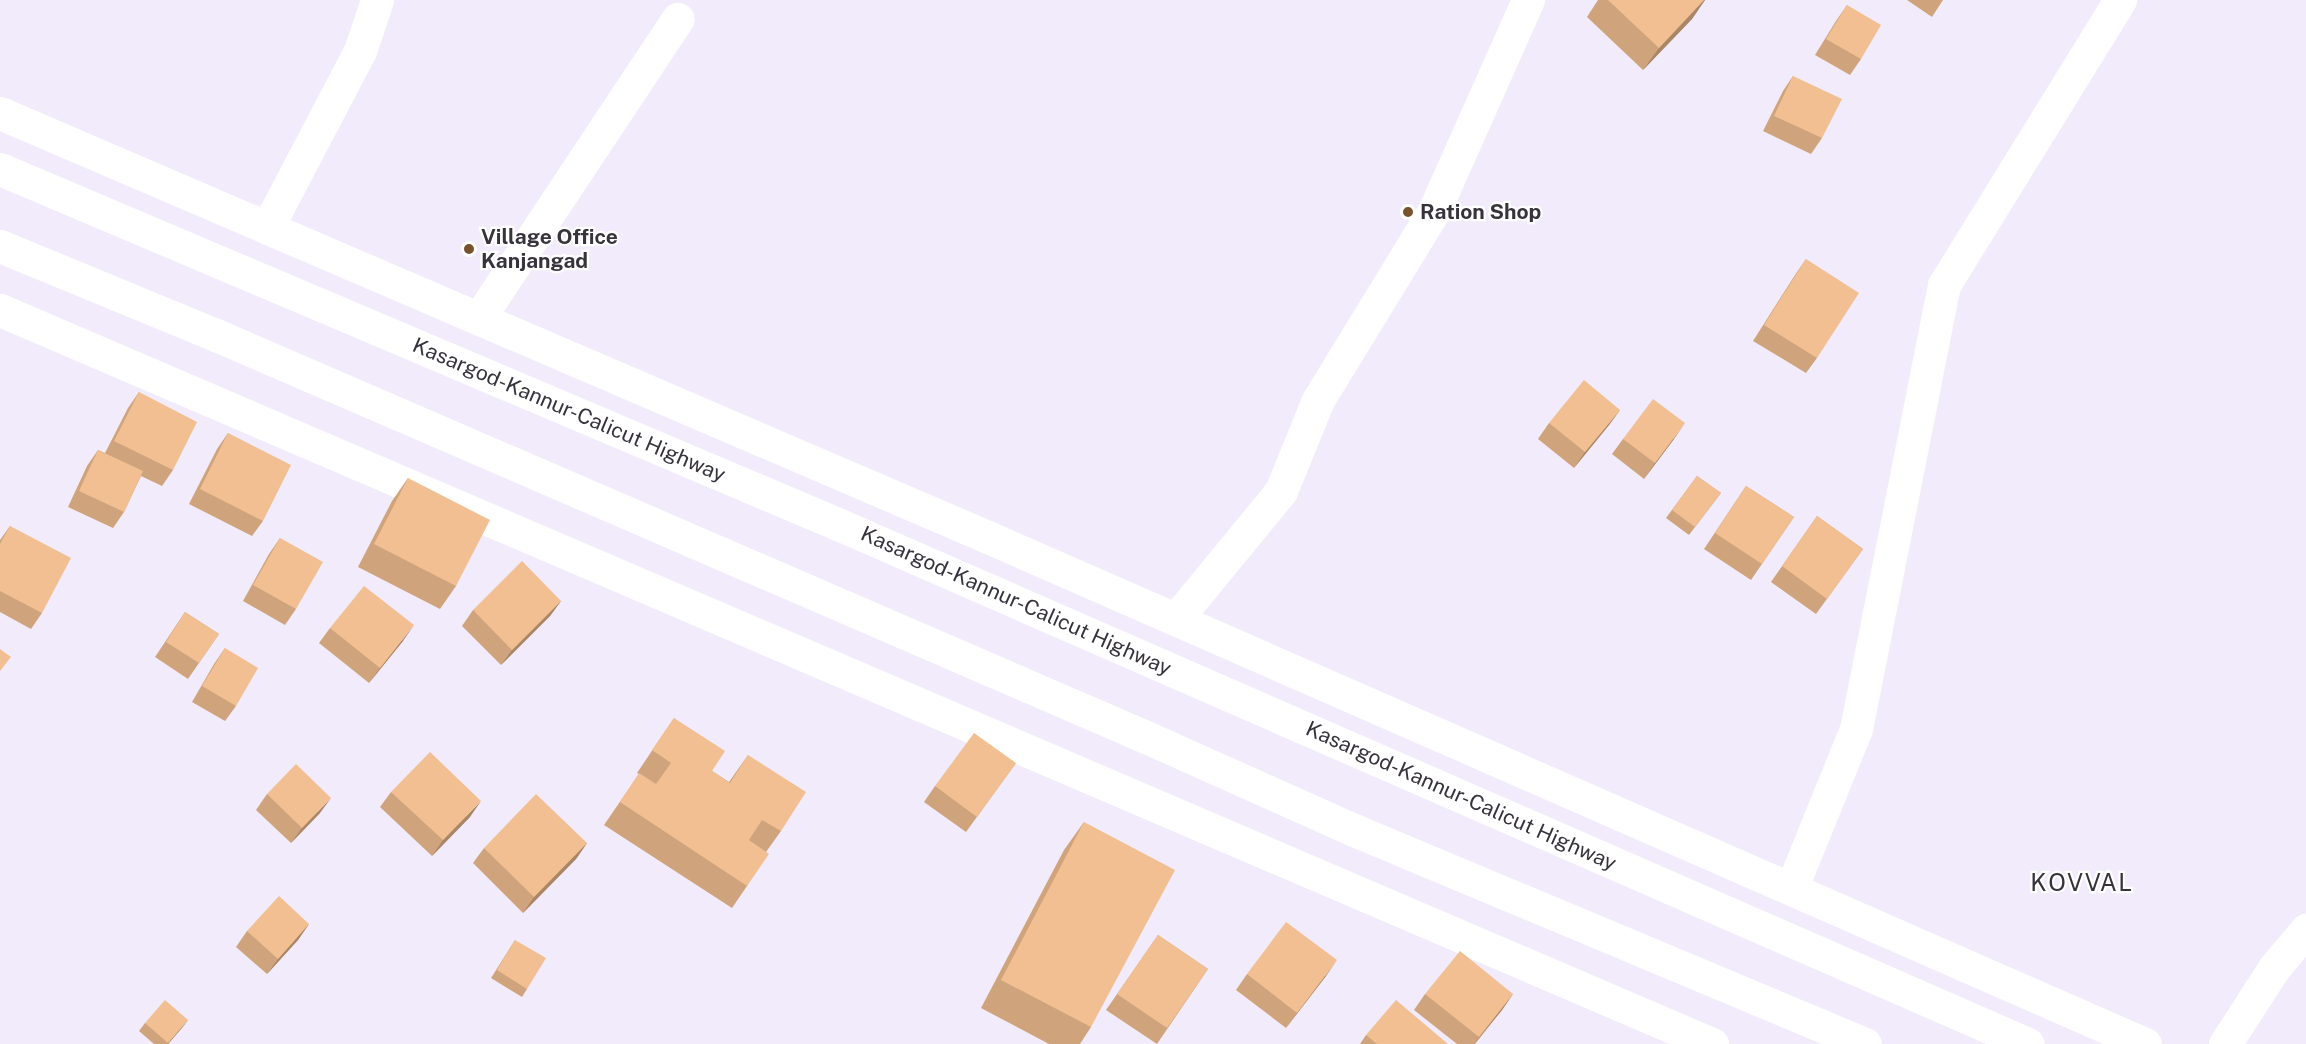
<!DOCTYPE html>
<html>
<head>
<meta charset="utf-8">
<style>
	body { margin:0 }
	#map { position:relative; width:2306px; height:1044px; overflow:hidden; background:#f1ebfb; font-family:"Public Sans",sans-serif }
	div>[style] { position:absolute }
	.minor>* { height:33px; margin:-16.5px; padding:0 16.5px; transform-origin:16.5px; border-radius:16.5px; background:#fff }
	.tertiary>* { height:33px; margin:-16.5px; padding:0 16.5px; transform-origin:16.5px; border-radius:16.5px; background:#fff }
	.trunk>* { height:33px; margin:-16.5px; padding:0 16.5px; transform-origin:16.5px; border-radius:16.5px; background:#fff }
	.wall>* { inset:0; background:#cfa47d }
	.shaded-wall>* { inset:0; background:#a98666 }
	.building>* { inset:0; background:#f1bf91 }
	.dots>* { width:16px; height:16px; translate:-50% -50%; box-sizing:border-box; border:3px solid #fff; border-radius:50% }
	span { translate:-50% -50%; white-space:nowrap; text-align:center; line-height:1.15; -webkit-text-stroke:4.5px #fff; paint-order:stroke }
	.poi-label { font-size:21px; color:#37333d; font-weight:700 }
	.left { translate:0 -50%; text-align:left }
	.street-label { font-size:21px; color:#37333d }
	.quarter-label { font-size:24px; color:#37333d; letter-spacing:1.5px }
</style>
</head>
<body>
<div id="map">
	<div class="minor">
		<i style="left:267px;top:228px;width:200px;rotate:-62.3deg"></i>
		<i style="left:360px;top:51px;width:54px;rotate:-71.6deg"></i>
		<i style="left:479px;top:318px;width:359px;rotate:-56.4deg"></i>
		<i style="left:1176px;top:619px;width:166px;rotate:-50.6deg"></i>
		<i style="left:1281px;top:491px;width:98px;rotate:-67.9deg"></i>
		<i style="left:1318px;top:400px;width:222px;rotate:-58.5deg"></i>
		<i style="left:1434px;top:211px;width:231px;rotate:-66deg"></i>
		<i style="left:1791px;top:889px;width:173px;rotate:-67.9deg"></i>
		<i style="left:1856px;top:729px;width:453px;rotate:-78.8deg"></i>
		<i style="left:1944px;top:285px;width:335px;rotate:-58.3deg"></i>
		<i style="left:2225px;top:1044px;width:90px;rotate:-57.2deg"></i>
		<i style="left:2274px;top:968px;width:50px;rotate:-49.9deg"></i>
	</div>
	<div class="tertiary">
		<i style="left:0;top:113px;width:1077px;rotate:23.23deg"></i>
		<i style="left:990px;top:538px;width:1261px;rotate:23.66deg"></i>
		<i style="left:0;top:310px;width:1863px;rotate:23.21deg"></i>
	</div>
	<div class="trunk">
		<i style="left:0;top:169px;width:912px;rotate:22.97deg"></i>
		<i style="left:840px;top:525px;width:1296px;rotate:23.6deg"></i>
		<i style="left:0;top:246px;width:234px;rotate:22.4deg"></i>
		<i style="left:216px;top:335px;width:1013px;rotate:23.38deg"></i>
		<i style="left:1146px;top:737px;width:228px;rotate:24.1deg"></i>
		<i style="left:1354px;top:830px;width:554px;rotate:22.72deg"></i>
	</div>
	<div class="wall">
		<i style="clip-path:polygon(1598px 0,1705px 0,1692px 19px,1643px 70px,1587px 17px)"></i>
		<i style="clip-path:polygon(1907px 0,1943px 0,1932px 17px)"></i>
		<i style="clip-path:polygon(1847px 5px,1861px 59px,1850px 75px,1815px 55px,1836px 21px)"></i>
		<i style="clip-path:polygon(1793px 76px,1822px 138px,1811px 154px,1763px 131px,1783px 91px)"></i>
		<i style="clip-path:polygon(1806px 259px,1817px 358px,1806px 373px,1753px 341px,1795px 275px)"></i>
		<i style="clip-path:polygon(139px 392px,173px 470px,162px 486px,141px 476px,124px 512px,113px 528px,68px 507px,87px 466px,98px 450px,105px 453px,128px 408px)"></i>
		<i style="clip-path:polygon(1620px 410px,1609px 425px,1574px 468px,1538px 439px,1549px 423px)"></i>
		<i style="clip-path:polygon(228px 433px,263px 521px,252px 536px,189px 504px,217px 449px)"></i>
		<i style="clip-path:polygon(1623px 439px,1674px 439px,1644px 479px,1612px 454px)"></i>
		<i style="clip-path:polygon(1697px 476px,1721px 493px,1689px 535px,1666px 518px)"></i>
		<i style="clip-path:polygon(408px 478px,456px 586px,440px 609px,358px 567px,392px 501px)"></i>
		<i style="clip-path:polygon(1746px 486px,1794px 517px,1751px 580px,1704px 549px)"></i>
		<i style="clip-path:polygon(1817px 516px,1863px 549px,1816px 614px,1771px 582px)"></i>
		<i style="clip-path:polygon(10px 526px,42px 613px,31px 629px,0 612px,0 540px)"></i>
		<i style="clip-path:polygon(280px 538px,296px 609px,285px 625px,243px 601px,269px 554px)"></i>
		<i style="clip-path:polygon(561px 601px,550px 616px,501px 665px,462px 626px,473px 610px)"></i>
		<i style="clip-path:polygon(185px 612px,219px 634px,188px 679px,155px 657px)"></i>
		<i style="clip-path:polygon(330px 628px,403px 641px,369px 683px,319px 643px)"></i>
		<i style="clip-path:polygon(225px 648px,236px 706px,225px 721px,192px 702px,214px 664px)"></i>
		<i style="clip-path:polygon(674px 718px,712px 771px,729px 782px,748px 755px,781px 831px,766px 852px,747px 886px,732px 908px,604px 825px,639px 774px,637px 773px)"></i>
		<i style="clip-path:polygon(1016px 763px,966px 832px,924px 802px,935px 786px)"></i>
		<i style="clip-path:polygon(391px 792px,470px 817px,432px 856px,380px 807px)"></i>
		<i style="clip-path:polygon(267px 794px,320px 813px,291px 843px,256px 810px)"></i>
		<i style="clip-path:polygon(1084px 822px,1091px 1027px,1080px 1044px,1049px 1044px,981px 1008px,1064px 850px)"></i>
		<i style="clip-path:polygon(587px 843px,576px 859px,523px 913px,473px 863px,484px 848px)"></i>
		<i style="clip-path:polygon(309px 924px,298px 940px,267px 974px,236px 947px,247px 931px)"></i>
		<i style="clip-path:polygon(1158px 935px,1208px 969px,1157px 1044px,1106px 1010px)"></i>
		<i style="clip-path:polygon(515px 940px,527px 989px,522px 997px,491px 978px)"></i>
		<i style="clip-path:polygon(1247px 974px,1326px 976px,1286px 1028px,1236px 990px)"></i>
		<i style="clip-path:polygon(1425px 994px,1513px 994px,1502px 1010px,1475px 1044px,1457px 1044px,1414px 1010px)"></i>
		<i style="clip-path:polygon(188px 1020px,168px 1044px,154px 1044px,139px 1031px,145px 1023px)"></i>
		<i style="clip-path:polygon(1366px 1035px,1448px 1044px,1360px 1044px)"></i>
	</div>
	<div class="shaded-wall">
		<i style="clip-path:polygon(1704px 0,1705px 0,1692px 19px,1643px 70px,1659px 48px)"></i>
		<i style="clip-path:polygon(1620px 410px,1609px 425px,1574px 468px,1585px 452px)"></i>
		<i style="clip-path:polygon(1685px 423px,1674px 439px,1644px 479px,1655px 463px)"></i>
		<i style="clip-path:polygon(561px 601px,550px 616px,501px 665px,512px 650px)"></i>
		<i style="clip-path:polygon(414px 625px,403px 641px,369px 683px,380px 668px)"></i>
		<i style="clip-path:polygon(331px 798px,320px 813px,291px 843px,302px 828px)"></i>
		<i style="clip-path:polygon(481px 801px,470px 817px,432px 856px,443px 840px)"></i>
		<i style="clip-path:polygon(587px 843px,576px 859px,523px 913px,534px 897px)"></i>
		<i style="clip-path:polygon(309px 924px,298px 940px,267px 974px,278px 959px)"></i>
		<i style="clip-path:polygon(1337px 960px,1326px 976px,1286px 1028px,1297px 1013px)"></i>
		<i style="clip-path:polygon(1513px 994px,1502px 1010px,1474px 1044px,1479px 1037px)"></i>
		<i style="clip-path:polygon(188px 1020px,182px 1028px,168px 1044px,167px 1044px)"></i>
	</div>
	<div class="building">
		<i style="clip-path:polygon(1608px 0,1704px 0,1659px 48px)"></i>
		<i style="clip-path:polygon(1847px 5px,1881px 25px,1861px 59px,1826px 39px)"></i>
		<i style="clip-path:polygon(1793px 76px,1842px 99px,1822px 138px,1774px 116px)"></i>
		<i style="clip-path:polygon(1806px 259px,1859px 293px,1817px 358px,1764px 325px)"></i>
		<i style="clip-path:polygon(1584px 380px,1620px 410px,1585px 452px,1549px 423px)"></i>
		<i style="clip-path:polygon(139px 392px,197px 422px,173px 470px,114px 441px)"></i>
		<i style="clip-path:polygon(1653px 399px,1685px 423px,1655px 463px,1623px 439px)"></i>
		<i style="clip-path:polygon(228px 433px,291px 465px,263px 521px,200px 489px)"></i>
		<i style="clip-path:polygon(98px 450px,143px 471px,124px 512px,79px 491px)"></i>
		<i style="clip-path:polygon(1697px 476px,1721px 493px,1695px 527px,1672px 510px)"></i>
		<i style="clip-path:polygon(408px 478px,490px 520px,456px 586px,374px 544px)"></i>
		<i style="clip-path:polygon(1746px 486px,1794px 517px,1762px 564px,1715px 533px)"></i>
		<i style="clip-path:polygon(1817px 516px,1863px 549px,1827px 599px,1782px 566px)"></i>
		<i style="clip-path:polygon(10px 526px,71px 558px,42px 613px,0 591px,0 544px)"></i>
		<i style="clip-path:polygon(280px 538px,323px 562px,296px 609px,253px 585px)"></i>
		<i style="clip-path:polygon(522px 561px,561px 601px,512px 650px,473px 610px)"></i>
		<i style="clip-path:polygon(364px 586px,414px 625px,380px 668px,330px 628px)"></i>
		<i style="clip-path:polygon(185px 612px,219px 634px,199px 663px,166px 642px)"></i>
		<i style="clip-path:polygon(225px 648px,258px 668px,236px 706px,202px 686px)"></i>
		<i style="clip-path:polygon(0 649px,11px 657px,0 671px)"></i>
		<i style="clip-path:polygon(674px 718px,725px 751px,712px 771px,730px 783px,748px 755px,806px 792px,781px 831px,762px 820px,749px 840px,769px 854px,747px 886px,620px 802px,639px 773px,656px 784px,671px 763px,652px 750px)"></i>
		<i style="clip-path:polygon(974px 733px,1016px 763px,977px 817px,935px 786px)"></i>
		<i style="clip-path:polygon(430px 752px,481px 801px,443px 840px,391px 792px)"></i>
		<i style="clip-path:polygon(296px 764px,331px 798px,302px 828px,267px 794px)"></i>
		<i style="clip-path:polygon(536px 794px,587px 843px,534px 897px,484px 848px)"></i>
		<i style="clip-path:polygon(1084px 822px,1175px 870px,1091px 1027px,1001px 980px)"></i>
		<i style="clip-path:polygon(279px 896px,309px 924px,278px 959px,247px 931px)"></i>
		<i style="clip-path:polygon(1286px 922px,1337px 960px,1297px 1013px,1247px 974px)"></i>
		<i style="clip-path:polygon(1158px 935px,1208px 969px,1167px 1028px,1117px 994px)"></i>
		<i style="clip-path:polygon(515px 940px,546px 958px,527px 989px,497px 970px)"></i>
		<i style="clip-path:polygon(1460px 951px,1513px 994px,1479px 1037px,1425px 994px)"></i>
		<i style="clip-path:polygon(165px 1000px,188px 1020px,168px 1043px,145px 1023px)"></i>
		<i style="clip-path:polygon(1396px 1000px,1448px 1044px,1377px 1044px,1366px 1035px)"></i>
	</div>
	<div class="dots">
		<i style="left:1408px;top:212px;background:#77522d"></i>
		<i style="left:469px;top:249px;background:#77522d"></i>
	</div>
	<div class="poi-label">
		<span class="left" style="left:1420px;top:212px">Ration Shop</span>
		<span class="left" style="left:481px;top:249px">Village Office<br>Kanjangad</span>
	</div>
	<div class="street-label">
		<span style="left:569px;top:410px;rotate:23deg">Kasargod-Kannur-Calicut Highway</span>
		<span style="left:1016px;top:601px;rotate:24deg">Kasargod-Kannur-Calicut Highway</span>
		<span style="left:1461px;top:796px;rotate:24deg">Kasargod-Kannur-Calicut Highway</span>
	</div>
	<div class="quarter-label">
		<span style="left:2082px;top:883px">KOVVAL</span>
	</div>
</div>
</body>
</html>
